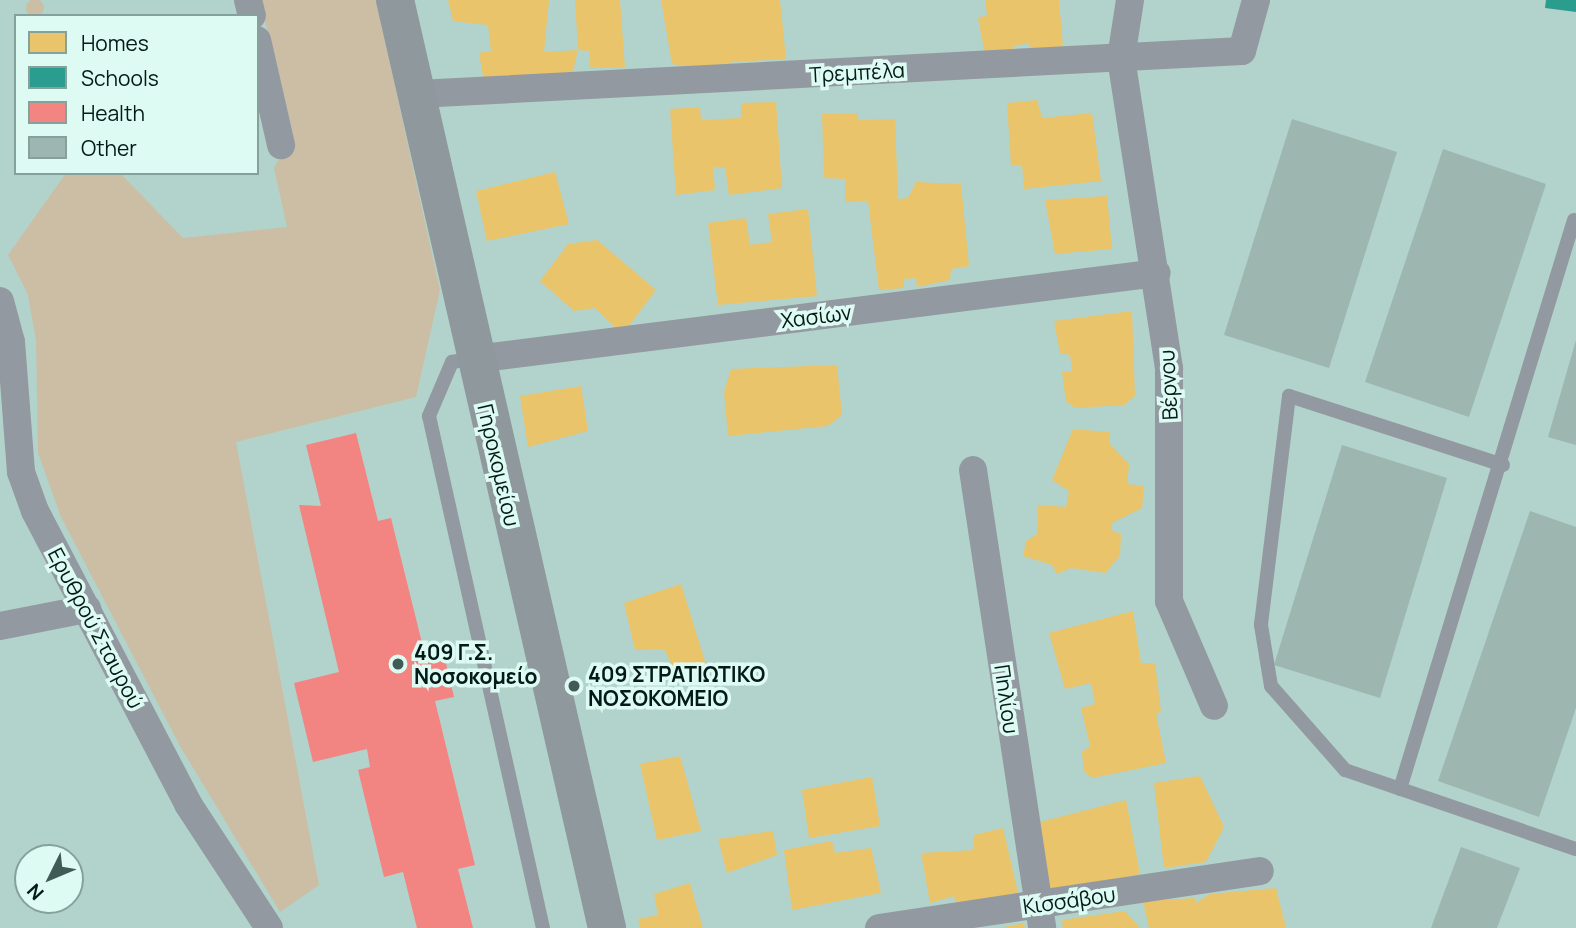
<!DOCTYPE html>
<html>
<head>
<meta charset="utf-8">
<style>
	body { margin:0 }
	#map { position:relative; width:1576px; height:928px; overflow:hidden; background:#b2d3cb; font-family:Manrope,sans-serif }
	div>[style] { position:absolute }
	.green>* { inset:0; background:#cbbea4 }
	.round { border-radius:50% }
	.homes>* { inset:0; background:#e9c46a }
	.schools>* { inset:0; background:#2a9d8f }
	.health>* { inset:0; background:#f28482 }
	.building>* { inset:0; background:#9db6b0 }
	.service>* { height:14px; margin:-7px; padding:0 7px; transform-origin:7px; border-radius:7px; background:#9399a0 }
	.minor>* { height:28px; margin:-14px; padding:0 14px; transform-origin:14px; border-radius:14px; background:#9399a0 }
	.secondary>* { height:38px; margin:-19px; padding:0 19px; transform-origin:19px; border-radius:19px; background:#8e989d }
	.dots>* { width:19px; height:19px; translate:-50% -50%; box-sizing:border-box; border:4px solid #ddfaf3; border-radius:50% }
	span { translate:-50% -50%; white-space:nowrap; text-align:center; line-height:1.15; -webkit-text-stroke:7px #ddfaf3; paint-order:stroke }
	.street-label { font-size:21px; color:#031a16 }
	.poi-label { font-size:21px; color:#031a16; font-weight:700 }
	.left { translate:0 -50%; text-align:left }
	.legend { position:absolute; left:14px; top:14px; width:245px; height:161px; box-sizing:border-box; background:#ddfaf3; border:2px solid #86a09b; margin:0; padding:9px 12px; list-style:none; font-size:21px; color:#031a16 }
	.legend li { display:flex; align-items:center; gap:14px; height:35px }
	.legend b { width:35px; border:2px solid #86a09b }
	.north { position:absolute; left:14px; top:844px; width:70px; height:70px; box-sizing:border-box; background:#ddfaf3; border:2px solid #86a09b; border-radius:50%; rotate:227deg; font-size:19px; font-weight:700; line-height:28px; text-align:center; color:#031a16 }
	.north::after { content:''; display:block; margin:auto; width:24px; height:32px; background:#405b55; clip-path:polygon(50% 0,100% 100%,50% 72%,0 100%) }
</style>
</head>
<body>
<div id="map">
	<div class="green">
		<i class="round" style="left:26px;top:-1px;width:18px;height:18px"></i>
		<i style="clip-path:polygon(260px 0,376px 0,440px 290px,416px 397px,236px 442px,319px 885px,280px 912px,180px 746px,61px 517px,38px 453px,36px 341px,28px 295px,8px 255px,66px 173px,120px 173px,183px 238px,287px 227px,274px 168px,293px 134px)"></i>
	</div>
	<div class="homes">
		<i style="clip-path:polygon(448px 0,549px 0,544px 52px,578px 50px,575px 0,620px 0,625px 68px,590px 68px,589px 51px,578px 50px,571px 80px,544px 73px,537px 83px,484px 82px,479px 53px,491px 51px,488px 25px,453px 21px)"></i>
		<i style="clip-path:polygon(661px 0,780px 0,786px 59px,732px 62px,731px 73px,672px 64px)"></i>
		<i style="clip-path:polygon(985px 0,1059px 0,1063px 46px,1029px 52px,1029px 43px,1013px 46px,1014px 54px,985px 55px,978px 18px,987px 15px)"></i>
		<i style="clip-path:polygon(1037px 100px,1042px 118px,1092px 113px,1101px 181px,1024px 189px,1022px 165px,1011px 165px,1007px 103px)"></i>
		<i style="clip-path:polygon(776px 102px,782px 188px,729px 195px,725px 168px,713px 167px,715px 190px,676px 195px,670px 109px,700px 107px,701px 120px,741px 118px,741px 103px)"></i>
		<i style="clip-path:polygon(858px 113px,858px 120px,895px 119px,898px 199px,908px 198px,916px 182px,961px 184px,969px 266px,951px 269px,950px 280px,917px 287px,916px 278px,904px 279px,904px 288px,879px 290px,868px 201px,845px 202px,845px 179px,824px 178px,822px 114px)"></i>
		<i style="clip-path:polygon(555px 172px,569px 224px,487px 241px,476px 191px)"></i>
		<i style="clip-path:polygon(1107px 196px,1112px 249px,1055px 254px,1045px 200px)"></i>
		<i style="clip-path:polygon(808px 209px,817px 296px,718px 305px,708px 223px,746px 218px,750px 245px,772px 242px,768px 214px)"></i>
		<i style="clip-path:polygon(597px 240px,656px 290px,628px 327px,617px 329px,595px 308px,574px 311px,540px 281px,568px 244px)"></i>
		<i style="clip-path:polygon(1132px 311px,1135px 396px,1124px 405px,1075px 408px,1066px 401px,1062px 372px,1072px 371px,1070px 355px,1060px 353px,1054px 321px)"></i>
		<i style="clip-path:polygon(837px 365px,842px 415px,828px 426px,728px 436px,724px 392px,731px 369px)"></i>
		<i style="clip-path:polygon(581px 386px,588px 431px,528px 447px,520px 396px)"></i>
		<i style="clip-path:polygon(1073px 429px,1109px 432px,1110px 444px,1129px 464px,1127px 484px,1144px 486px,1142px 508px,1112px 523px,1111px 530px,1121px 534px,1120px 556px,1105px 573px,1071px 568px,1057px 574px,1052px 565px,1023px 556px,1026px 541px,1037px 534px,1038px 505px,1066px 507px,1069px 491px,1052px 480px)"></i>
		<i style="clip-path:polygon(681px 584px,708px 671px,680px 681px,664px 649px,635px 650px,624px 603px)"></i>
		<i style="clip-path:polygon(1133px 611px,1141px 663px,1155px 663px,1161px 712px,1156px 714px,1166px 763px,1092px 778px,1084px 771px,1082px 752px,1090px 746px,1081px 708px,1095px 704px,1091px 683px,1065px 689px,1049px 633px)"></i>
		<i style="clip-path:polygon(680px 756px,701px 831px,657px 840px,640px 764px)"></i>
		<i style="clip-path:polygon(1200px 776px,1224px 827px,1206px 862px,1164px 868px,1154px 783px)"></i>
		<i style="clip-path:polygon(872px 777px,880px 826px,809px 838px,802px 790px)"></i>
		<i style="clip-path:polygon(1126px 800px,1140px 874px,1050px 893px,1040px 822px)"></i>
		<i style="clip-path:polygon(1003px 828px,1019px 897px,957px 907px,954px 896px,930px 903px,921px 853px,974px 850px,974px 835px)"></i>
		<i style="clip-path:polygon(773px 831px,777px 855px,727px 873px,718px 839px)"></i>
		<i style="clip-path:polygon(832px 841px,835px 853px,871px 848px,881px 893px,792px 910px,784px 850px)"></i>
		<i style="clip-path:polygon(690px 883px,703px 928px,640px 928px,638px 919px,658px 915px,654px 894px)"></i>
		<i style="clip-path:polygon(1276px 888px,1286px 928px,1149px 928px,1143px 901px,1195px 898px,1196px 903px,1210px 894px)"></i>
		<i style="clip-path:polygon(1125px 911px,1140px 928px,1063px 928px,1062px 920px)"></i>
		<i style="clip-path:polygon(1024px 923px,1025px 928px,1004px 928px,1004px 927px)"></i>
	</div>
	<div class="schools">
		<i style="clip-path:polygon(1546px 0,1576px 0,1576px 12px,1545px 8px)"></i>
	</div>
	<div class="health">
		<i style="clip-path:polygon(356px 433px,378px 521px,391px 518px,427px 663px,445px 659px,454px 697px,435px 701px,475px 865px,458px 869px,473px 928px,417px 928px,403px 872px,384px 877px,358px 770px,370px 767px,367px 749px,313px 762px,294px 683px,339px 672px,299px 505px,321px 506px,306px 445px)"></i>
	</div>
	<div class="building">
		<i style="clip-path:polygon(1292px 119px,1397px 152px,1329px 368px,1224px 335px)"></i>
		<i style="clip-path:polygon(1443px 149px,1546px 184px,1469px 417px,1365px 382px)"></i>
		<i style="clip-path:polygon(1576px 340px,1576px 445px,1548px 437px)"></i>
		<i style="clip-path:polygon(1342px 445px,1447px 478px,1380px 698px,1274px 665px)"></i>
		<i style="clip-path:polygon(1530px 511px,1576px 527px,1576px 708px,1539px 817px,1438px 781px)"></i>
		<i style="clip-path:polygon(1461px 847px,1520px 868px,1497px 928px,1431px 928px)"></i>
	</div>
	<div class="service">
		<i style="left:475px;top:359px;width:23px;rotate:173deg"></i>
		<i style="left:452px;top:362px;width:59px;rotate:113.1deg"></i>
		<i style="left:429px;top:416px;width:525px;rotate:77.45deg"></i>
		<i style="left:1503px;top:465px;width:225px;rotate:-162.1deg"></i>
		<i style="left:1289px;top:396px;width:231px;rotate:97deg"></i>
		<i style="left:1261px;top:625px;width:62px;rotate:80.7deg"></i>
		<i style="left:1271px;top:686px;width:112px;rotate:48.6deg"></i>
		<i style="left:1345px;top:770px;width:244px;rotate:18.9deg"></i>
		<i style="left:1400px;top:789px;width:595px;rotate:-73deg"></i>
	</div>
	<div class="minor">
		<i style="left:248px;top:0;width:16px;rotate:76deg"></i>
		<i style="left:1130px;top:0;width:59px;rotate:98.8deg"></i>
		<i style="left:1121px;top:58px;width:315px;rotate:81.2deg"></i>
		<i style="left:1169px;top:369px;width:232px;rotate:90deg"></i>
		<i style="left:1169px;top:601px;width:114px;rotate:66.8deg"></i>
		<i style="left:257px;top:40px;width:108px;rotate:77.1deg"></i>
		<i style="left:418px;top:94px;width:825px;rotate:-2.99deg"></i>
		<i style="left:1242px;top:51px;width:53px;rotate:-74.6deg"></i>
		<i style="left:0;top:301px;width:42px;rotate:75deg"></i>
		<i style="left:11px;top:342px;width:130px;rotate:85.6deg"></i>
		<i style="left:21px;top:472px;width:41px;rotate:70.3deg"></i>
		<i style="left:35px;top:511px;width:331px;rotate:62.4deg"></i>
		<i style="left:188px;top:804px;width:148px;rotate:56.8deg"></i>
		<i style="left:475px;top:359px;width:687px;rotate:-7.19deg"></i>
		<i style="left:973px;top:470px;width:463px;rotate:81.4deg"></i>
		<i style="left:0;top:626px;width:89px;rotate:-11.1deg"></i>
		<i style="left:879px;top:928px;width:385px;rotate:-8.5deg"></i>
	</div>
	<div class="secondary">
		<i style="left:395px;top:0;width:952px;rotate:77.13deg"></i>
	</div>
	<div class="dots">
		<i style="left:398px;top:664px;background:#405b55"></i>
		<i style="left:574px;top:686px;background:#405b55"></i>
	</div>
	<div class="street-label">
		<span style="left:857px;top:72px;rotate:-3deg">Τρεμπέλα</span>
		<span style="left:816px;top:316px;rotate:-7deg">Χασίων</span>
		<span style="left:1168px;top:385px;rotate:-93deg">Βέρνου</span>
		<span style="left:499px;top:465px;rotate:77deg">Γηροκομείου</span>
		<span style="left:96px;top:628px;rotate:62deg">Ερυθρού Σταυρού</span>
		<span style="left:1007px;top:699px;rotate:82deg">Πηλίου</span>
		<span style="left:1069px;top:900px;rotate:-8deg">Κισσάβου</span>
	</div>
	<div class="poi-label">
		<span class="left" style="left:414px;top:664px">409 Γ.Σ.<br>Νοσοκομείο</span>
		<span class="left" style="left:588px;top:686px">409 ΣΤΡΑΤΙΩΤΙΚΟ<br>ΝΟΣΟΚΟΜΕΙΟ</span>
	</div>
	<ul class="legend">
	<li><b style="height:19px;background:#e9c46a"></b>Homes</li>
	<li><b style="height:19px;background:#2a9d8f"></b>Schools</li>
	<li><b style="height:19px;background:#f28482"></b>Health</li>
	<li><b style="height:19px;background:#9db6b0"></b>Other</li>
	</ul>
	<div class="north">N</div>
</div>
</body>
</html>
